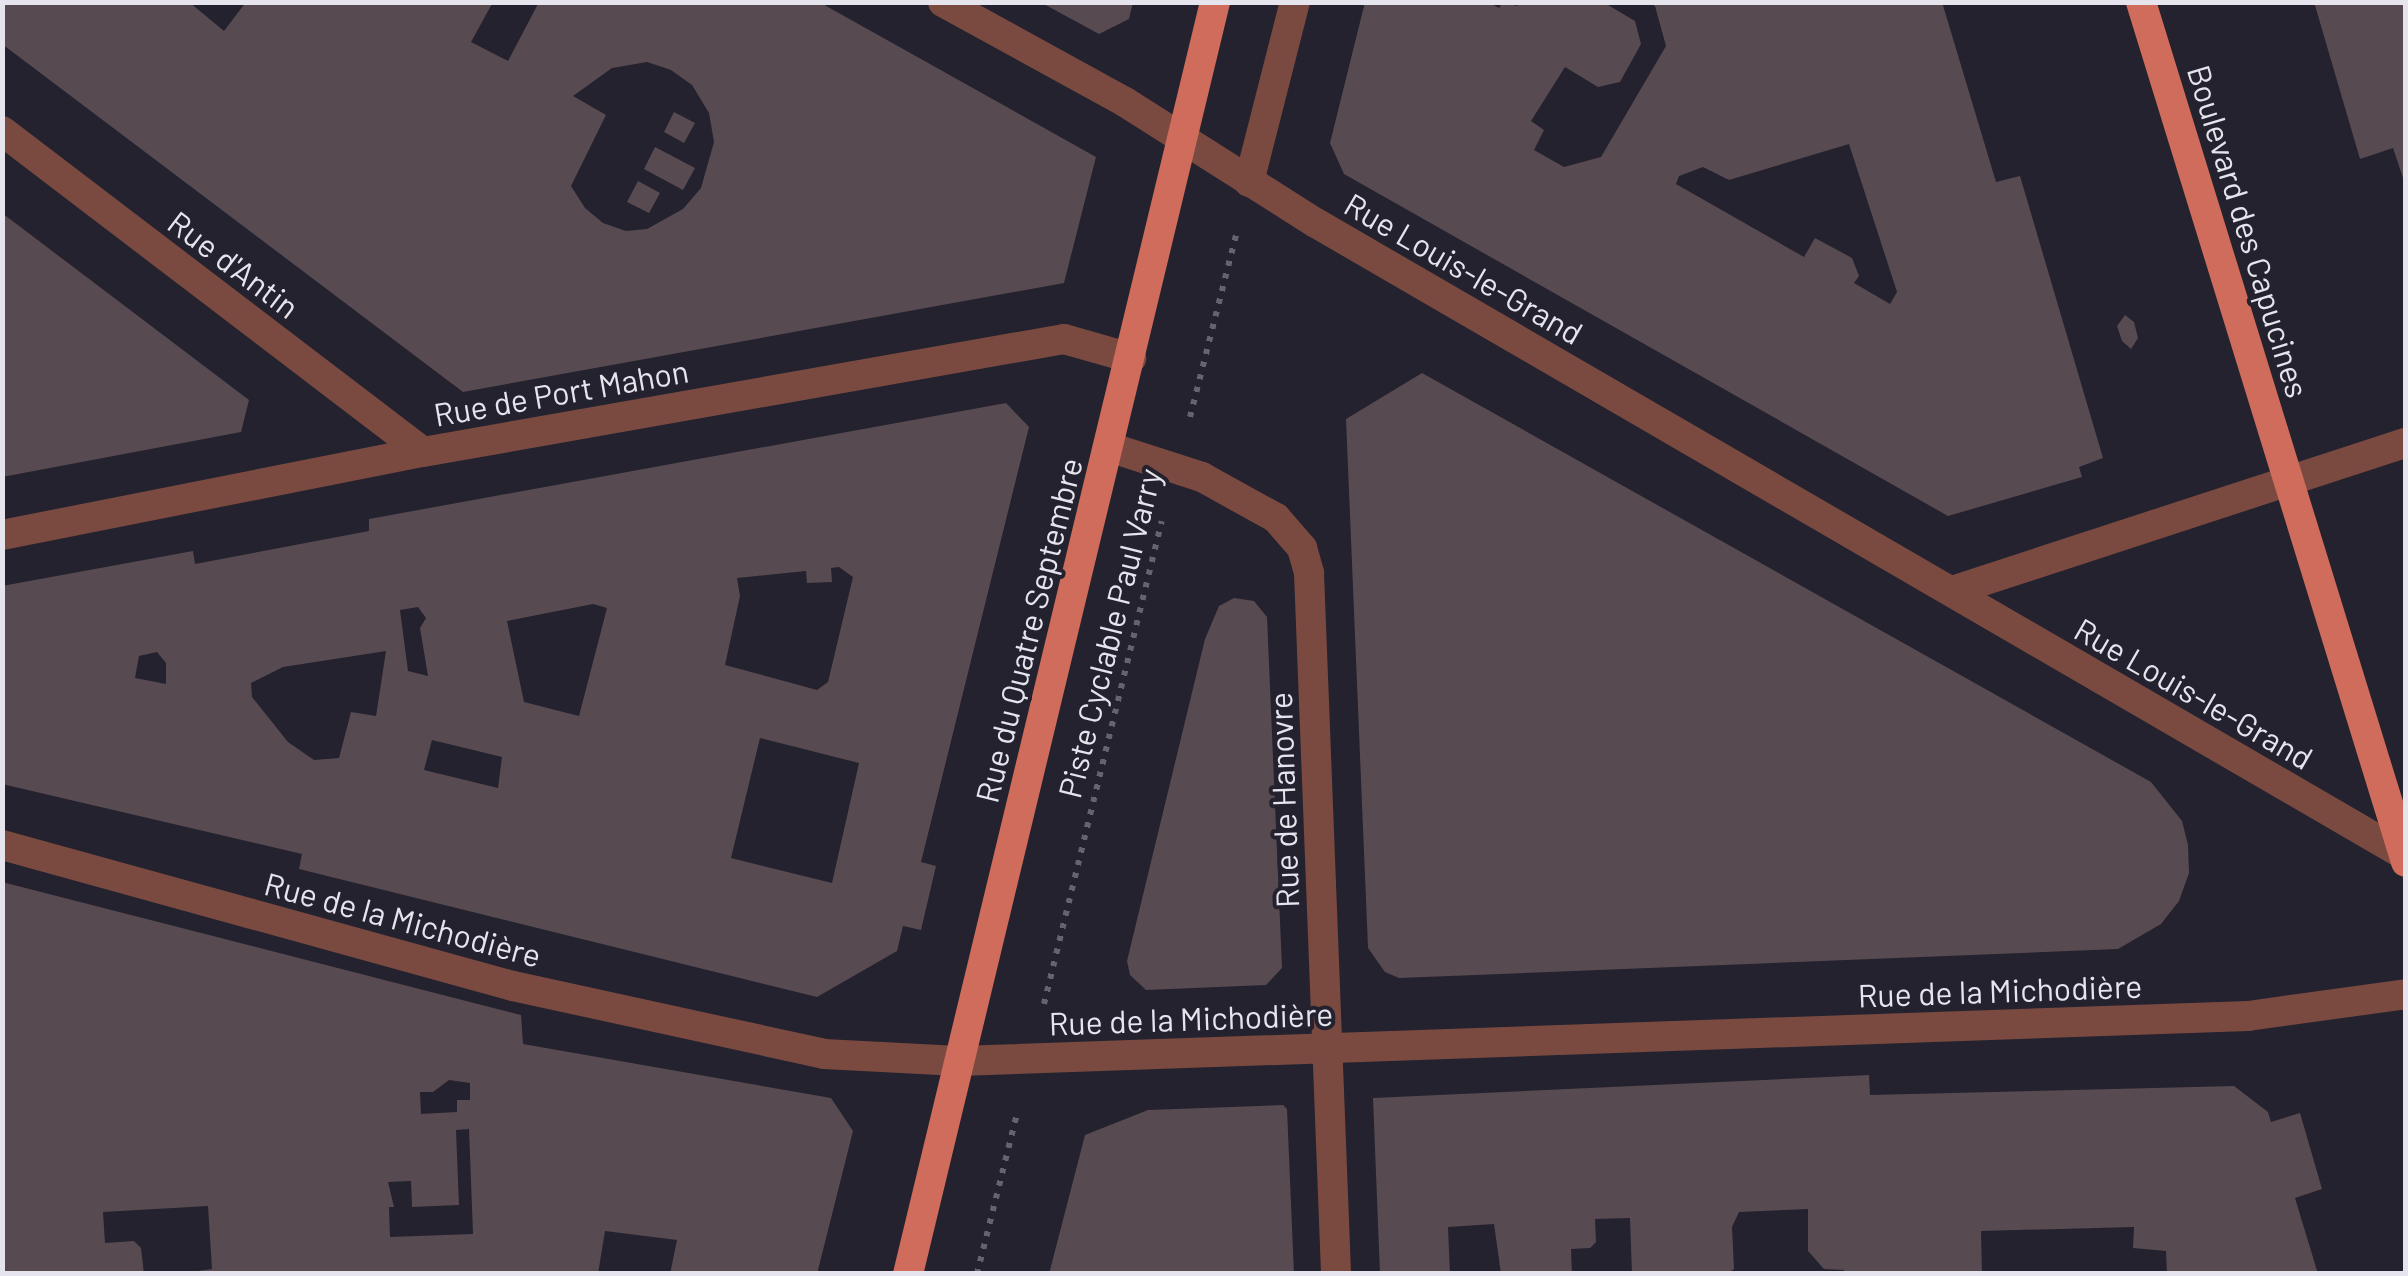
<!DOCTYPE html>
<html>
<head>
<meta charset="utf-8">
<style>
	body { margin:0 }
	#map { position:relative; width:2408px; height:1276px; overflow:hidden; background:#23222e; font-family:Barlow,sans-serif }
	div>[style] { position:absolute }
	.building>* { inset:0; background:#584a51 }
	.path>* { height:6px; margin-top:-3px; transform-origin:0; background:repeating-linear-gradient(90deg,#65646e 0 5px,transparent 0 13px) }
	.minor>* { height:30px; margin:-15px; padding:0 15px; transform-origin:15px; border-radius:15px; background:#7a4a41 }
	.major>* { height:30px; margin:-15px; padding:0 15px; transform-origin:15px; border-radius:15px; background:#d06c5b }
	span { translate:-50% -50%; white-space:nowrap; text-align:center; line-height:1.15; -webkit-text-stroke:8px #23222e; paint-order:stroke }
	.street-label { font-size:32px; color:#e6e5ed }
	.frame { position:absolute; inset:0; border:5px solid #e6e5ed; pointer-events:none }
</style>
</head>
<body>
<div id="map">
	<div class="building">
		<i style="clip-path:polygon(evenodd,2px 2px,189px 2px,224px 31px,246px 2px,493px 2px,471px 42px,508px 61px,539px 2px,819px 2px,1096px 157px,1064px 283px,463px 392px,2px 44px,2px 2px,647px 62px,671px 70px,692px 85px,709px 113px,714px 142px,701px 188px,683px 209px,647px 229px,626px 231px,603px 223px,585px 208px,571px 186px,606px 115px,573px 96px,612px 68px,647px 62px)"></i>
		<i style="clip-path:polygon(1040px 2px,1133px 2px,1129px 19px,1099px 34px)"></i>
		<i style="clip-path:polygon(evenodd,1365px 2px,1488px 2px,1499px 8px,1503px 2px,1517px 6px,1519px 2px,1603px 2px,1635px 21px,1641px 44px,1620px 82px,1598px 87px,1565px 67px,1531px 121px,1544px 130px,1534px 150px,1564px 167px,1601px 157px,1666px 46px,1655px 6px,1648px 2px,1942px 2px,1996px 182px,2020px 176px,2103px 458px,2079px 467px,2082px 477px,1948px 516px,1344px 174px,1330px 143px,1365px 2px,1849px 144px,1897px 292px,1890px 304px,1854px 283px,1859px 276px,1852px 258px,1815px 238px,1804px 257px,1676px 184px,1679px 176px,1703px 167px,1729px 180px,1849px 144px)"></i>
		<i style="clip-path:polygon(2314px 2px,2406px 2px,2406px 187px,2393px 148px,2360px 159px)"></i>
		<i style="clip-path:polygon(674px 112px,695px 123px,684px 143px,664px 132px)"></i>
		<i style="clip-path:polygon(655px 147px,695px 168px,683px 190px,644px 169px)"></i>
		<i style="clip-path:polygon(638px 181px,660px 193px,649px 213px,627px 202px)"></i>
		<i style="clip-path:polygon(2px 213px,249px 400px,241px 432px,2px 477px)"></i>
		<i style="clip-path:polygon(2125px 315px,2134px 322px,2138px 338px,2131px 349px,2122px 341px,2117px 326px)"></i>
		<i style="clip-path:polygon(1422px 373px,2151px 782px,2182px 821px,2188px 845px,2189px 873px,2179px 901px,2161px 924px,2118px 949px,1399px 978px,1385px 972px,1368px 948px,1346px 419px)"></i>
		<i style="clip-path:polygon(evenodd,1006px 403px,1029px 427px,921px 862px,936px 866px,921px 930px,903px 926px,897px 951px,817px 997px,299px 869px,302px 854px,2px 784px,2px 586px,193px 551px,195px 564px,369px 531px,369px 519px,1006px 403px,839px 567px,853px 577px,828px 682px,817px 690px,725px 665px,740px 596px,737px 578px,806px 571px,807px 583px,832px 582px,831px 568px,839px 567px,1006px 403px,593px 604px,607px 608px,579px 716px,524px 702px,507px 621px,593px 604px,1006px 403px,418px 607px,426px 618px,420px 628px,428px 676px,408px 671px,400px 610px,418px 607px,1006px 403px,386px 651px,376px 716px,351px 712px,339px 758px,314px 760px,288px 742px,252px 697px,251px 683px,283px 667px,386px 651px,1006px 403px,157px 652px,166px 663px,166px 684px,135px 678px,139px 656px,157px 652px,1006px 403px,760px 738px,859px 763px,832px 883px,731px 858px,760px 738px,1006px 403px,432px 740px,502px 757px,498px 788px,424px 770px,432px 740px)"></i>
		<i style="clip-path:polygon(1234px 598px,1254px 601px,1267px 617px,1282px 968px,1266px 985px,1146px 990px,1130px 975px,1127px 961px,1205px 639px,1219px 606px)"></i>
		<i style="clip-path:polygon(evenodd,2px 882px,521px 1015px,523px 1044px,831px 1098px,853px 1131px,817px 1274px,670px 1274px,677px 1240px,605px 1231px,598px 1274px,176px 1274px,212px 1269px,208px 1206px,103px 1212px,105px 1243px,134px 1241px,141px 1248px,144px 1274px,2px 1274px,2px 882px,449px 1080px,470px 1083px,470px 1100px,457px 1100px,457px 1112px,421px 1114px,420px 1092px,433px 1092px,449px 1080px,2px 882px,469px 1129px,473px 1234px,390px 1237px,389px 1207px,394px 1207px,388px 1182px,411px 1181px,412px 1207px,459px 1205px,456px 1130px,469px 1129px)"></i>
		<i style="clip-path:polygon(1869px 1075px,1870px 1095px,2234px 1086px,2268px 1112px,2271px 1122px,2300px 1113px,2322px 1189px,2295px 1198px,2318px 1274px,2167px 1274px,2166px 1251px,2133px 1248px,2134px 1227px,1981px 1231px,1982px 1274px,1844px 1274px,1844px 1270px,1824px 1269px,1808px 1251px,1808px 1209px,1739px 1212px,1732px 1227px,1734px 1269px,1727px 1274px,1632px 1274px,1630px 1218px,1595px 1219px,1596px 1242px,1590px 1248px,1571px 1249px,1572px 1274px,1501px 1274px,1494px 1224px,1448px 1227px,1450px 1274px,1380px 1274px,1373px 1098px)"></i>
		<i style="clip-path:polygon(1283px 1105px,1287px 1109px,1294px 1274px,1049px 1274px,1085px 1135px,1148px 1110px)"></i>
	</div>
	<div class="path">
		<i style="left:1190px;top:417px;width:188px;rotate:-75.8deg"></i>
		<i style="left:1044px;top:1004px;width:497px;rotate:-76.3deg"></i>
		<i style="left:977px;top:1274px;width:166px;rotate:-76deg"></i>
	</div>
	<div class="minor">
		<i style="left:943px;top:2px;width:208px;rotate:28.8deg"></i>
		<i style="left:1125px;top:102px;width:226px;rotate:32.4deg"></i>
		<i style="left:1316px;top:223px;width:1257px;rotate:30.14deg"></i>
		<i style="left:2px;top:131px;width:529px;rotate:37.32deg"></i>
		<i style="left:1249px;top:182px;width:186px;rotate:-75.7deg"></i>
		<i style="left:1109px;top:447px;width:98px;rotate:17.9deg"></i>
		<i style="left:1202px;top:477px;width:85px;rotate:29deg"></i>
		<i style="left:1276px;top:518px;width:40px;rotate:49deg"></i>
		<i style="left:1302px;top:548px;width:26px;rotate:74deg"></i>
		<i style="left:1309px;top:573px;width:702px;rotate:87.79deg"></i>
		<i style="left:2px;top:535px;width:429px;rotate:-11.2deg"></i>
		<i style="left:423px;top:452px;width:651px;rotate:-10deg"></i>
		<i style="left:1064px;top:339px;width:70px;rotate:15.8deg"></i>
		<i style="left:1952px;top:591px;width:478px;rotate:-18.1deg"></i>
		<i style="left:2px;top:845px;width:530px;rotate:15.43deg"></i>
		<i style="left:513px;top:986px;width:318px;rotate:12.3deg"></i>
		<i style="left:824px;top:1054px;width:135px;rotate:3deg"></i>
		<i style="left:959px;top:1061px;width:1290px;rotate:-2deg"></i>
		<i style="left:2248px;top:1016px;width:160px;rotate:-7.9deg"></i>
	</div>
	<div class="major">
		<i style="left:2141px;top:2px;width:900px;rotate:72.87deg"></i>
		<i style="left:908px;top:1274px;width:1309px;rotate:-76.43deg"></i>
	</div>
	<div class="street-label">
		<span style="left:2249px;top:231px;rotate:73deg">Boulevard des Capucines</span>
		<span style="left:234px;top:264px;rotate:37deg">Rue d'Antin</span>
		<span style="left:1464px;top:268px;rotate:30deg">Rue Louis-le-Grand</span>
		<span style="left:561px;top:392px;rotate:-10deg">Rue de Port Mahon</span>
		<span style="left:1028px;top:630px;rotate:-76deg">Rue du Quatre Septembre</span>
		<span style="left:1109px;top:633px;rotate:-76deg">Piste Cyclable Paul Varry</span>
		<span style="left:2194px;top:693px;rotate:30deg">Rue Louis-le-Grand</span>
		<span style="left:1283px;top:800px;rotate:-92deg">Rue de Hanovre</span>
		<span style="left:403px;top:919px;rotate:15deg">Rue de la Michodière</span>
		<span style="left:2000px;top:990px;rotate:-2deg">Rue de la Michodière</span>
		<span style="left:1191px;top:1018px;rotate:-2deg">Rue de la Michodière</span>
	</div>
	<div class="frame"></div>
</div>
</body>
</html>
